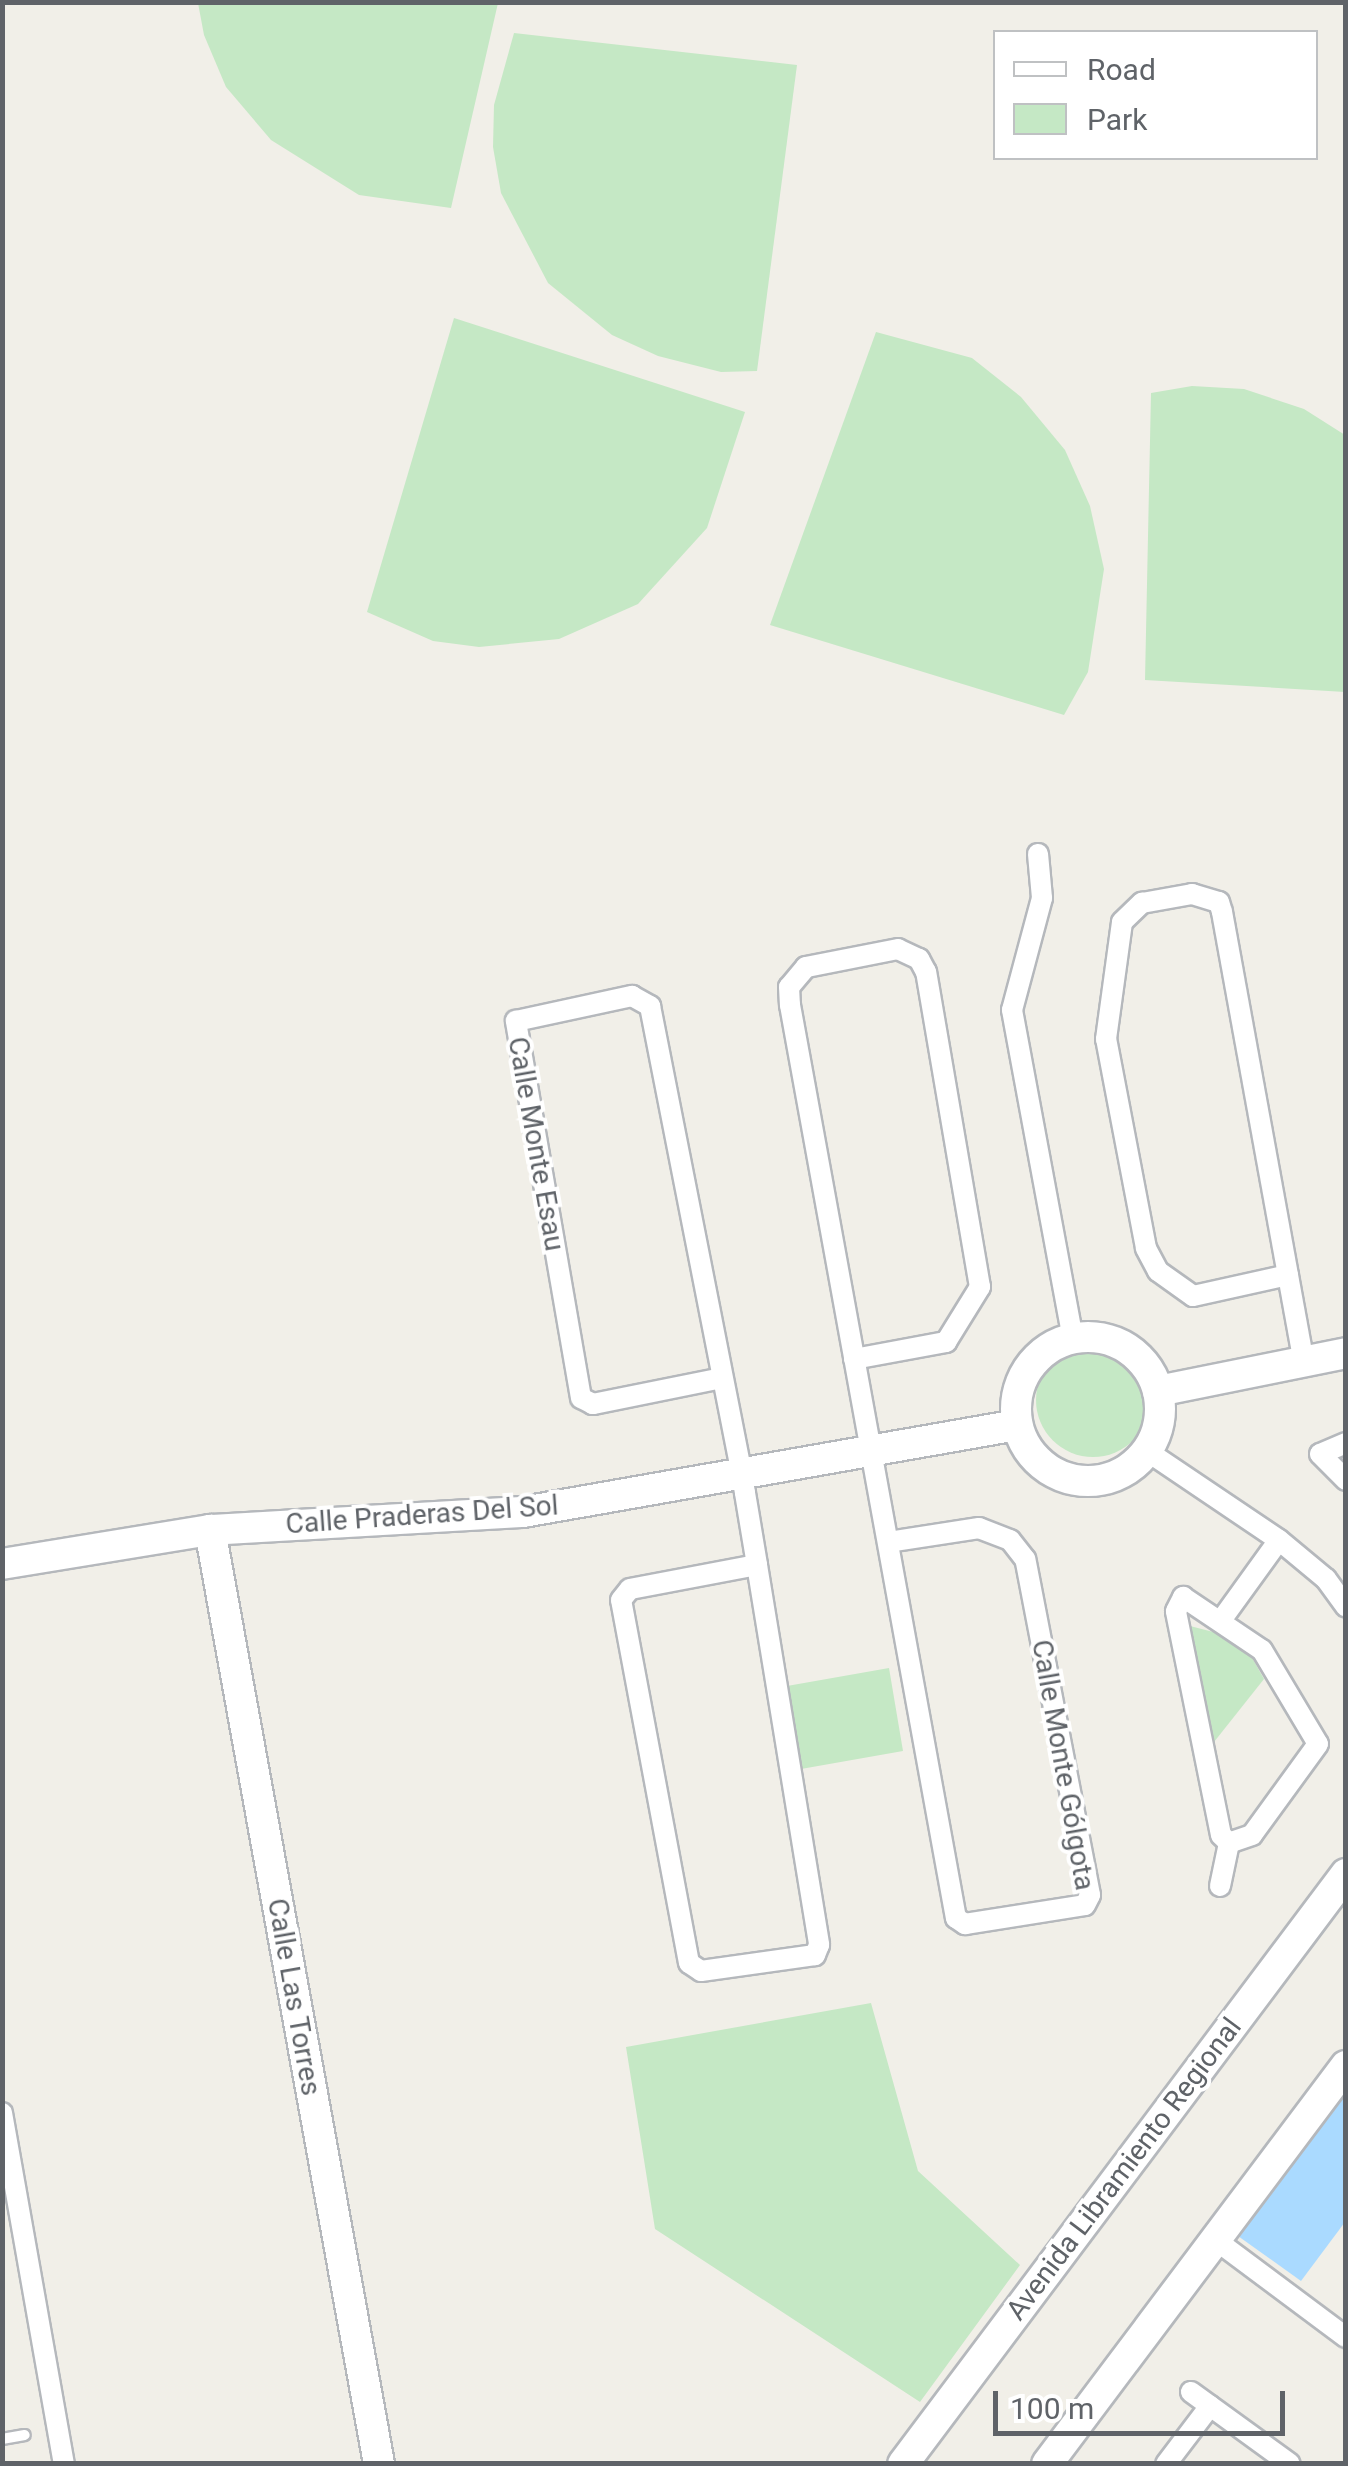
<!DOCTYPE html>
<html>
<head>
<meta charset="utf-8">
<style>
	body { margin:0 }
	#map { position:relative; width:1348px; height:2466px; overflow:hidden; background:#f1efe8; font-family:Roboto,sans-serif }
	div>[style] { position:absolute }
	.green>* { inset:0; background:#c5e8c5 }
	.round { border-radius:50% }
	.water>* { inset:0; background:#aadaff }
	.roads { filter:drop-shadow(2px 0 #b5b8bc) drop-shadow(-2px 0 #b5b8bc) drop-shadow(0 2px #b5b8bc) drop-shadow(0 -2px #b5b8bc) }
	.lane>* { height:10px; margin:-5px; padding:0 5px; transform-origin:5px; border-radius:5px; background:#fff }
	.street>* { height:20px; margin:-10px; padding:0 10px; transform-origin:10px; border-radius:10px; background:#fff }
	.secondary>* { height:30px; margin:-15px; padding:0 15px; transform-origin:15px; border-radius:15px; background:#fff }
	.secondary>.ring { margin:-15px; padding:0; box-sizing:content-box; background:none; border:30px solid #fff; border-radius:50% }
	span { translate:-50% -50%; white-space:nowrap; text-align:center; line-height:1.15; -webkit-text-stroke:8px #fff; paint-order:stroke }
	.street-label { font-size:28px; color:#5f6368 }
	.frame { position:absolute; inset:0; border:5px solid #5f6368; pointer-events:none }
	.legend { position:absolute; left:993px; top:30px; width:325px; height:130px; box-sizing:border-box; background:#fff; border:2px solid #bfc1c3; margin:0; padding:12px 18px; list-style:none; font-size:30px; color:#5f6368 }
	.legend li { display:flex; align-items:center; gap:20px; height:50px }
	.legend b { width:50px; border:2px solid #bfc1c3 }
	.scale { position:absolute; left:993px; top:2391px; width:292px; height:45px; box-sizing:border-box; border:5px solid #5f6368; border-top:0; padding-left:12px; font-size:30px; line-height:35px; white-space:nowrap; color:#5f6368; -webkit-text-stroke:8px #fff; paint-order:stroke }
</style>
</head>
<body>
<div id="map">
	<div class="green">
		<i style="clip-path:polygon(198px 3px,498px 3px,451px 208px,359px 195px,271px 140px,226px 87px,204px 35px)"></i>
		<i style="clip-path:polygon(514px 33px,797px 65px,757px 371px,721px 372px,658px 356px,612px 335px,548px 283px,501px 193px,493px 147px,494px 105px)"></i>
		<i style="clip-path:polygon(454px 318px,745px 412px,707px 528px,638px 604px,559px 639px,479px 647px,433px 641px,367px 612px)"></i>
		<i style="clip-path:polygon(876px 332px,972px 358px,1021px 397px,1065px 450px,1090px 506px,1104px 569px,1088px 672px,1064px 715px,770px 625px)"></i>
		<i style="clip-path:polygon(1192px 386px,1244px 389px,1304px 409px,1345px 435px,1345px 692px,1145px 680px,1151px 393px)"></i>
		<i class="round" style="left:1036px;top:1343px;width:114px;height:114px"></i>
		<i style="clip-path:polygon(1190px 1626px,1225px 1635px,1250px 1654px,1264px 1679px,1214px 1742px)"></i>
		<i style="clip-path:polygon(889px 1668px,903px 1751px,784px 1772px,770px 1689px)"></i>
		<i style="clip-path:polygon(871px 2003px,918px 2171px,1020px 2265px,920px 2402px,655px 2229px,626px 2047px)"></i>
	</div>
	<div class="water">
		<i style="clip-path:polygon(1345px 2091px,1345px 2222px,1301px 2281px,1238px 2236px)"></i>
	</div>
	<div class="roads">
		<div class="lane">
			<i style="left:2px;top:2439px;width:23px;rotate:-10deg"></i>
		</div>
		<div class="street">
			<i style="left:1038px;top:854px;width:44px;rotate:84.8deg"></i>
			<i style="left:1042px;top:898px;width:116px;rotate:105deg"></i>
			<i style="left:1012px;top:1010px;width:334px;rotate:79.5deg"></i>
			<i style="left:1288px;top:1275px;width:97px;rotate:167.5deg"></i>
			<i style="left:1193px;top:1296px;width:43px;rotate:-144.5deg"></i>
			<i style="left:1158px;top:1271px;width:26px;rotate:-118deg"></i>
			<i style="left:1146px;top:1248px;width:213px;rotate:-100.8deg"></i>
			<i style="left:1106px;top:1039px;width:118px;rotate:-82.2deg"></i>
			<i style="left:1122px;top:922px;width:28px;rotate:-44deg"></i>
			<i style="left:1142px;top:903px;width:51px;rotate:-10.2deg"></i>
			<i style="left:1192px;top:894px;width:28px;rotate:17deg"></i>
			<i style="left:1219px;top:902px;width:10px;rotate:73deg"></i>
			<i style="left:1222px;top:912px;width:457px;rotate:79.7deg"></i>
			<i style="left:854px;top:1359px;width:94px;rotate:-10.5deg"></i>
			<i style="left:946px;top:1342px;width:65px;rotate:-58.3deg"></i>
			<i style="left:980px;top:1287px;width:320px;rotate:-99.7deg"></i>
			<i style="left:926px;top:972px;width:15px;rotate:-118deg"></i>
			<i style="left:919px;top:959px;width:23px;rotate:-155deg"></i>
			<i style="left:898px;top:949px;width:94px;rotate:168.9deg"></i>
			<i style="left:806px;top:967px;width:26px;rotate:130deg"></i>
			<i style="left:789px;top:987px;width:18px;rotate:87deg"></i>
			<i style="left:790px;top:1005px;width:928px;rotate:79.7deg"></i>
			<i style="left:956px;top:1918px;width:11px;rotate:34deg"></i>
			<i style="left:965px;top:1924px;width:121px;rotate:-9deg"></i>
			<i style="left:1085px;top:1905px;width:11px;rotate:-63deg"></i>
			<i style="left:1090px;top:1895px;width:342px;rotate:-100.9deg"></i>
			<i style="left:1025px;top:1559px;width:24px;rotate:-128deg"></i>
			<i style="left:1010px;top:1540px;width:33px;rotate:-159deg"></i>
			<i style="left:979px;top:1528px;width:91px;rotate:171.2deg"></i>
			<i style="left:722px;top:1378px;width:132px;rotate:168.6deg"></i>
			<i style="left:593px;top:1404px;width:13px;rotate:-153deg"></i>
			<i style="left:581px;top:1398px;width:383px;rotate:-99.8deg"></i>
			<i style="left:516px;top:1021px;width:119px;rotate:-12.2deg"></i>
			<i style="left:632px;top:996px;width:21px;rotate:29deg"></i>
			<i style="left:650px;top:1006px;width:473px;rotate:78.9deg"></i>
			<i style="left:741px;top:1470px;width:23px;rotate:80deg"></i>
			<i style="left:745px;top:1493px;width:73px;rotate:80.5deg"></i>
			<i style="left:757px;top:1565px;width:385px;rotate:80.7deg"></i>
			<i style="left:819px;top:1945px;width:11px;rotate:112deg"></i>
			<i style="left:815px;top:1955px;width:115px;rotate:172deg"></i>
			<i style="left:701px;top:1971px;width:14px;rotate:-146deg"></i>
			<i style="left:689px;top:1963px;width:369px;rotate:-100.6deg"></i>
			<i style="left:621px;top:1600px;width:14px;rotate:-51deg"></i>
			<i style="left:630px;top:1589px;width:129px;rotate:-10.7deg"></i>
			<i style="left:1346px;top:1443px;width:28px;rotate:157deg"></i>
			<i style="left:1320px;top:1454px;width:37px;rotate:45deg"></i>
			<i style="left:1147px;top:1451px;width:159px;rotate:34deg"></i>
			<i style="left:1279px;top:1540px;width:61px;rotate:39.7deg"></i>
			<i style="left:1326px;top:1579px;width:34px;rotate:54deg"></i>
			<i style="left:1222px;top:1619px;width:97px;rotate:-54.2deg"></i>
			<i style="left:1220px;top:1886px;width:44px;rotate:-78.2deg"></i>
			<i style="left:1229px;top:1843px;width:11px;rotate:-135deg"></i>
			<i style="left:1221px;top:1835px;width:228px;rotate:-101.4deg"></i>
			<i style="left:1176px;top:1611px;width:16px;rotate:-63deg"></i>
			<i style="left:1183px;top:1597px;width:95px;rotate:33.9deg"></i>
			<i style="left:1262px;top:1650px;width:109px;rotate:59.2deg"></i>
			<i style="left:1318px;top:1744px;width:112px;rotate:126deg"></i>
			<i style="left:1252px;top:1835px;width:24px;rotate:161deg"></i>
			<i style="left:2px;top:2113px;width:356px;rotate:80deg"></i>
			<i style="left:1217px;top:2241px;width:161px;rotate:36.7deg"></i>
			<i style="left:1191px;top:2392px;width:122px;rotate:36deg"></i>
			<i style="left:1166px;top:2464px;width:73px;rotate:-52.8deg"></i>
		</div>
		<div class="secondary">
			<i class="ring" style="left:1016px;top:1337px;width:114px;height:114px"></i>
			<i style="left:1158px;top:1391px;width:192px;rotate:-11.4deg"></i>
			<i style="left:210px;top:1530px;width:949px;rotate:79.74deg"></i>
			<i style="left:2px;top:1564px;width:211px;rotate:-9.3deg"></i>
			<i style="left:210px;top:1530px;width:314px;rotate:-3.3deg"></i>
			<i style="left:523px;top:1512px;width:502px;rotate:-9.99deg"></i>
			<i style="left:903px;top:2464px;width:738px;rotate:-53.1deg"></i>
			<i style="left:1047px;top:2464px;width:498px;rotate:-53.1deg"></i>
		</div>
	</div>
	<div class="street-label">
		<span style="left:536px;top:1144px;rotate:80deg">Calle Monte Esau</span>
		<span style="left:422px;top:1515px;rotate:-4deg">Calle Praderas Del Sol</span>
		<span style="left:1063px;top:1765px;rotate:80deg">Calle Monte Gólgota</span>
		<span style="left:294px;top:1997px;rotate:80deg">Calle Las Torres</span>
		<span style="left:1124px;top:2169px;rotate:-53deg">Avenida Libramiento Regional</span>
	</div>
	<div class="frame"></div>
	<ul class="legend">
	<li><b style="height:12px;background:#fff"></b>Road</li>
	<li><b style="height:28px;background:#c5e8c5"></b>Park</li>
	</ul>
	<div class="scale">100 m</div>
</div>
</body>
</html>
